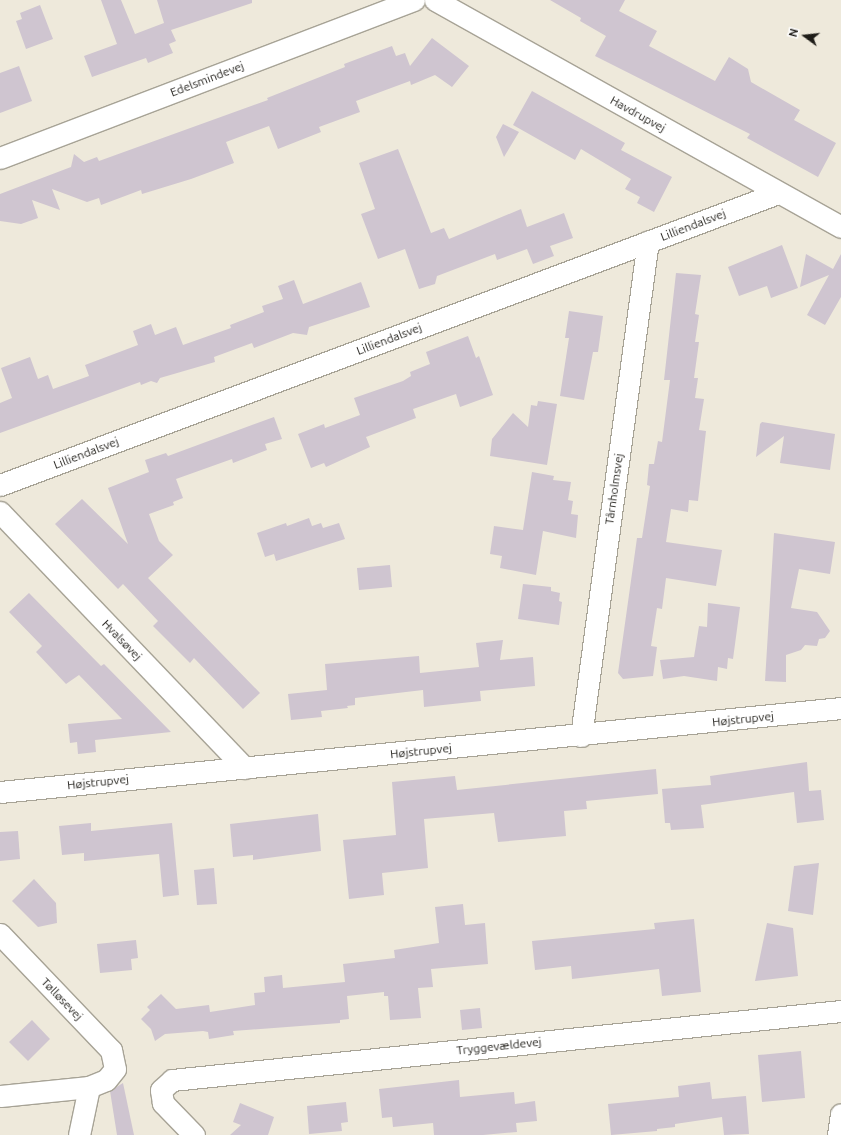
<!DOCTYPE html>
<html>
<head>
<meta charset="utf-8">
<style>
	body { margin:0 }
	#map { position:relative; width:841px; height:1135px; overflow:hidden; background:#eee9db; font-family:Ubuntu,sans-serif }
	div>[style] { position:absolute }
	.building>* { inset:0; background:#cfc5d0 }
	.roads { filter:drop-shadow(1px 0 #a7a396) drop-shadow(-1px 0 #a7a396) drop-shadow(0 1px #a7a396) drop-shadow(0 -1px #a7a396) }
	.minor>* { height:21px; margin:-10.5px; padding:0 10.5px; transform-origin:10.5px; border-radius:10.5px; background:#fff }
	span { translate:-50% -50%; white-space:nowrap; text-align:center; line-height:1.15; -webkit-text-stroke:3px #fff; paint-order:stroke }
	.street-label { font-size:12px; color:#1f1d18 }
	.north { position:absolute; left:785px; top:16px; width:40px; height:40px; -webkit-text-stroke:3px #fff; paint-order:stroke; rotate:285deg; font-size:11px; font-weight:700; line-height:16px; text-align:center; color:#1f1d18 }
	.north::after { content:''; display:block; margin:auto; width:14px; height:18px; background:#1f1d18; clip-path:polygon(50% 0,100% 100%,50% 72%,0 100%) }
</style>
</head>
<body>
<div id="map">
	<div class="building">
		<i style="clip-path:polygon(101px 0,121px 0,135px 34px,164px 23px,157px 0,252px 0,252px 3px,171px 30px,176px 41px,169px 44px,173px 53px,148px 63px,146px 58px,92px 77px,84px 56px,117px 44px)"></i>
		<i style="clip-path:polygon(550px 0,625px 0,619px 11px,657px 31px,649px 46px,715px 81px,729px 57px,748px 69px,751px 82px,800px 110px,794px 120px,836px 143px,818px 177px,747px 138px,750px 134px,595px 56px,606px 36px,580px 21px,581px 18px)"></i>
		<i style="clip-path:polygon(40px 5px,53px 39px,26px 49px,16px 21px,22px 19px,20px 13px)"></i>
		<i style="clip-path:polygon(432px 38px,469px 66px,452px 87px,435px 75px,411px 85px,410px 81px,356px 101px,360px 112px,319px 127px,321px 132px,278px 149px,269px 126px,226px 142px,234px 163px,191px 179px,142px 194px,141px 190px,101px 205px,99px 198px,87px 202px,52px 189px,60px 210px,32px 200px,38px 218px,21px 224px,0 221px,0 194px,71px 167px,74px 154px,84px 162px,97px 157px,99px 161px,268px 100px,267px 98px,345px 67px,344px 64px,392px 46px,396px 56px,405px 53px,410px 66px)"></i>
		<i style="clip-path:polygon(19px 66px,32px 101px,0 113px,0 73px)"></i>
		<i style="clip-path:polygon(532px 91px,625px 143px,621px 150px,672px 177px,654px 212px,637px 203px,640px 197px,625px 189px,631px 179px,581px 149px,575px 160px,513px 125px)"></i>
		<i style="clip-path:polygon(503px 124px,519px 132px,504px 157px,496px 137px)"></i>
		<i style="clip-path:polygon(398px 149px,431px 233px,444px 228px,449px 239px,521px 209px,527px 227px,564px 213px,573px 238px,550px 246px,554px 256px,533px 264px,527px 249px,497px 260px,495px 254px,437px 276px,435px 284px,419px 289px,405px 249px,378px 259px,361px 214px,375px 209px,359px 163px)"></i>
		<i style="clip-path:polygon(782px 245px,798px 288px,771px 298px,767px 286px,739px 296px,728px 267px)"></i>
		<i style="clip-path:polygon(806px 254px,833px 269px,841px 254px,841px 297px,825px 325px,807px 315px,829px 275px,800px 287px)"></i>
		<i style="clip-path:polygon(676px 273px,701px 275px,695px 314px,699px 315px,695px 342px,699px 342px,694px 378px,698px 378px,695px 398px,704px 399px,699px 430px,706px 431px,698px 501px,689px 500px,688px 512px,671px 509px,666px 542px,722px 550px,716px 586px,666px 578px,662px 609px,657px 608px,651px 646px,657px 647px,653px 676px,623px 679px,618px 673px,637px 538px,642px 538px,650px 486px,647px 485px,649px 464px,654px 464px,658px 441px,662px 442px,670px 380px,664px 380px)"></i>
		<i style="clip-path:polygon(294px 280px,303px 304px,361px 282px,370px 307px,309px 327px,307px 335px,293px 333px,254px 348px,252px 343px,214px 357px,215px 362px,160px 378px,157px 383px,151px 381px,141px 385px,140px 382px,0 433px,0 403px,12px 398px,1px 368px,30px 357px,38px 379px,48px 375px,53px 389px,89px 376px,85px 365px,138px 345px,133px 331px,151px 324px,155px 335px,176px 327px,183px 345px,231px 328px,230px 325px,264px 312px,262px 306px,283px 299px,278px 286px)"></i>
		<i style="clip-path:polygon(569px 311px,603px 316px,598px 352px,593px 352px,584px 400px,560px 396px,569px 338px,565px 338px)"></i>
		<i style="clip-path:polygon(468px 336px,476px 358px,479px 356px,493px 395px,460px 407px,456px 394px,413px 409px,416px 418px,366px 437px,370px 447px,326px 467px,324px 463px,311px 468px,298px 434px,324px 424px,325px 428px,360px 415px,354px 398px,403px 381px,411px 376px,410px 372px,430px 364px,426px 352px)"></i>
		<i style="clip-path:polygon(538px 401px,557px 404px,547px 465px,490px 456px,492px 439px,513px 413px,528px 427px,531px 405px,537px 406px)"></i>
		<i style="clip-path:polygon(274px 417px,282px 439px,265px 444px,267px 450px,233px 463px,232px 459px,176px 479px,183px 498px,173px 502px,174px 505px,149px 514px,159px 541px,173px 555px,148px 578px,260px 693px,243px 709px,194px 658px,190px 663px,153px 626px,158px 621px,123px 584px,118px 589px,55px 524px,82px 499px,128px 544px,108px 488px,149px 472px,145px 460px,166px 453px,168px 456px)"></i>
		<i style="clip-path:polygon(762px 422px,835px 434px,830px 470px,780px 463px,784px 436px,756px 457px,760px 424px)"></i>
		<i style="clip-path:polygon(532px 472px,554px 476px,553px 480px,571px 482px,568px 500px,573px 501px,571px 514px,578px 515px,576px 538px,543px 531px,536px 575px,500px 568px,502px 556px,490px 554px,494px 526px,523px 530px)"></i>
		<i style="clip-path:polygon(309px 518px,312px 526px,321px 523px,323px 528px,339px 523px,345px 539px,276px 561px,274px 554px,265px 557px,257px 533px,286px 523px,287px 526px)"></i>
		<i style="clip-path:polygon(774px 533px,835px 542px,830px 574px,799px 569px,791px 608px,817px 612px,830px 631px,825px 638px,819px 639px,817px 646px,805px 645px,801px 650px,786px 655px,786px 682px,765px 681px)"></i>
		<i style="clip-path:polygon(390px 565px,392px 587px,359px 590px,357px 568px)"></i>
		<i style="clip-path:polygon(523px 584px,551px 587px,551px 591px,560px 593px,559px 601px,562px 602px,559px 625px,518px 619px)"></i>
		<i style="clip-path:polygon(29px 593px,101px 666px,104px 664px,171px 732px,95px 740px,96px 752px,78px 754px,77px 742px,70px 743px,68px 724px,122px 719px,79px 675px,66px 684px,36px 652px,42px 646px,9px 612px)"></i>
		<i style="clip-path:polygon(708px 603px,740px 607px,733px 659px,728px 658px,727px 669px,718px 667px,717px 681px,684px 676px,663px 679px,660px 660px,694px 657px,699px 626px,707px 627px)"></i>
		<i style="clip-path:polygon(503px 640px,500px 660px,533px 657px,535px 686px,480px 691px,481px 701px,424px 707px,423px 690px,355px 698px,355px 705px,347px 706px,348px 708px,321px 711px,322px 717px,291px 720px,288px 694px,327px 690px,325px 664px,419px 656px,420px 673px,479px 667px,476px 643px)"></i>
		<i style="clip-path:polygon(807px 762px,809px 791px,821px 790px,824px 820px,797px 823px,794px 792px,701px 805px,704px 828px,671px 830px,670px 823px,665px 823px,662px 789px,711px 785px,710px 776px)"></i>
		<i style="clip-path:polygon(656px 769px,658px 794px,586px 801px,587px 809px,564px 811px,566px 836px,498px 842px,494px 813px,424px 819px,428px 868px,382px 873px,384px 895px,349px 899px,343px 840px,396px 835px,392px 782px,455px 776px,457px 790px)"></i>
		<i style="clip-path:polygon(318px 814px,321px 851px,253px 860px,253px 855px,233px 857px,230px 824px)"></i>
		<i style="clip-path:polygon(91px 823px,91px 831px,172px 823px,179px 895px,163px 897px,159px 854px,84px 861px,84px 853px,62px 855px,59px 826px)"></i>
		<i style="clip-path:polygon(18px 831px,20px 859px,0 861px,0 832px)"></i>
		<i style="clip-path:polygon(819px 863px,813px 915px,788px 911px,794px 866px)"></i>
		<i style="clip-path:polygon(214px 868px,217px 904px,197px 905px,194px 870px)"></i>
		<i style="clip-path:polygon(34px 879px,56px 903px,57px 923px,38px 927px,12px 901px)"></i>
		<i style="clip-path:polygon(463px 904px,465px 925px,485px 923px,488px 964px,431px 969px,433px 987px,418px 988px,421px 1018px,390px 1020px,388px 996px,384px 996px,384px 992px,347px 996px,349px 1019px,340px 1020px,340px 1023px,233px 1031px,234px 1035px,209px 1039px,208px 1032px,203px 1031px,165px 1034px,155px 1041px,151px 1029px,141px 1019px,150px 1010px,147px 1007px,161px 994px,176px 1009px,209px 1005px,210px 1012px,255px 1005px,254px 993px,265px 992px,264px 977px,282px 975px,283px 988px,345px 982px,343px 964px,395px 958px,394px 950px,439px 943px,435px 907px)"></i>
		<i style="clip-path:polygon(694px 919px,701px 992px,662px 996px,659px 969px,572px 979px,571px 966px,535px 970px,532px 941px,655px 929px,654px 923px)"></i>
		<i style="clip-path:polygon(767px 923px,793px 928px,798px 976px,755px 981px)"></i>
		<i style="clip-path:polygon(136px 940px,138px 958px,131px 959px,132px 970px,100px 973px,97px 944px)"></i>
		<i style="clip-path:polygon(480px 1008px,482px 1028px,462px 1030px,460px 1010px)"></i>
		<i style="clip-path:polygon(32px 1020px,50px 1039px,28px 1061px,9px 1042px)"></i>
		<i style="clip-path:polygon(801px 1051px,805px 1098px,762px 1102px,758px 1055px)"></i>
		<i style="clip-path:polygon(459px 1080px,460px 1097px,514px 1092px,515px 1104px,535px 1101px,537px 1121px,516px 1123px,517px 1132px,483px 1135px,434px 1135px,433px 1123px,393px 1127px,392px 1117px,382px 1118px,379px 1089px)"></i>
		<i style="clip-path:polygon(710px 1082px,712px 1099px,746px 1096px,749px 1134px,724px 1135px,722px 1117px,675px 1124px,675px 1127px,657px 1129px,657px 1131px,611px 1135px,608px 1104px,679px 1097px,678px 1086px)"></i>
		<i style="clip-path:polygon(123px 1083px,134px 1135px,117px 1135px,110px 1091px)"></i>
		<i style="clip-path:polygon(346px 1102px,348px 1122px,341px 1123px,342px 1131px,309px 1134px,307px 1106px)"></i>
		<i style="clip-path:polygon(240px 1103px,274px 1117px,268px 1135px,230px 1135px,241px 1125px,233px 1122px)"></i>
	</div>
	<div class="roads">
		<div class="minor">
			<i style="left:435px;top:0;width:465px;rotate:29.2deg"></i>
			<i style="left:0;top:158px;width:443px;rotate:-20.9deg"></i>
			<i style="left:0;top:485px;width:831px;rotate:-20.57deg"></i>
			<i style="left:0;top:512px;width:354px;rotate:46.3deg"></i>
			<i style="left:581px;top:736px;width:499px;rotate:-82.3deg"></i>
			<i style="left:0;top:792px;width:845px;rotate:-5.7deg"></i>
			<i style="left:0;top:934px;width:161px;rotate:46.3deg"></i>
			<i style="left:111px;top:1050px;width:19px;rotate:78deg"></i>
			<i style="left:115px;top:1069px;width:14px;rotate:129deg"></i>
			<i style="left:106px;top:1080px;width:18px;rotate:158deg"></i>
			<i style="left:89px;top:1087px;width:89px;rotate:174.2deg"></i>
			<i style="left:79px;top:1135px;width:49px;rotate:-78.2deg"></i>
			<i style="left:194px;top:1135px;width:45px;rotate:-134.1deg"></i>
			<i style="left:163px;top:1103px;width:13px;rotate:-99deg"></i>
			<i style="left:161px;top:1090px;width:15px;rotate:-42deg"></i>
			<i style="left:172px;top:1080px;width:673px;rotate:-5.89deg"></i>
			<i style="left:838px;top:1135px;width:21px;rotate:-82deg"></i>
		</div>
	</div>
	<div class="street-label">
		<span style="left:207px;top:79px;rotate:-21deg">Edelsmindevej</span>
		<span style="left:638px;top:114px;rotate:29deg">Havdrupvej</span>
		<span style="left:693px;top:225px;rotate:-21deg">Lilliendalsvej</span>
		<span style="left:389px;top:339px;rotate:-21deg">Lilliendalsvej</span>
		<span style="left:86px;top:453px;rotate:-21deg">Lilliendalsvej</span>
		<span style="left:614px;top:489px;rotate:-82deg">Tårnholmsvej</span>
		<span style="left:122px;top:640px;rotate:46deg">Hvalsøvej</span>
		<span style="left:743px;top:719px;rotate:-6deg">Højstrupvej</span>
		<span style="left:421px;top:751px;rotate:-6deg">Højstrupvej</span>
		<span style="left:98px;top:782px;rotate:-6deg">Højstrupvej</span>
		<span style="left:62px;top:999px;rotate:46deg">Tølløsevej</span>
		<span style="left:499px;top:1046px;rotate:-6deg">Tryggevældevej</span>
	</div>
	<div class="north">N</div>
</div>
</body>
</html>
